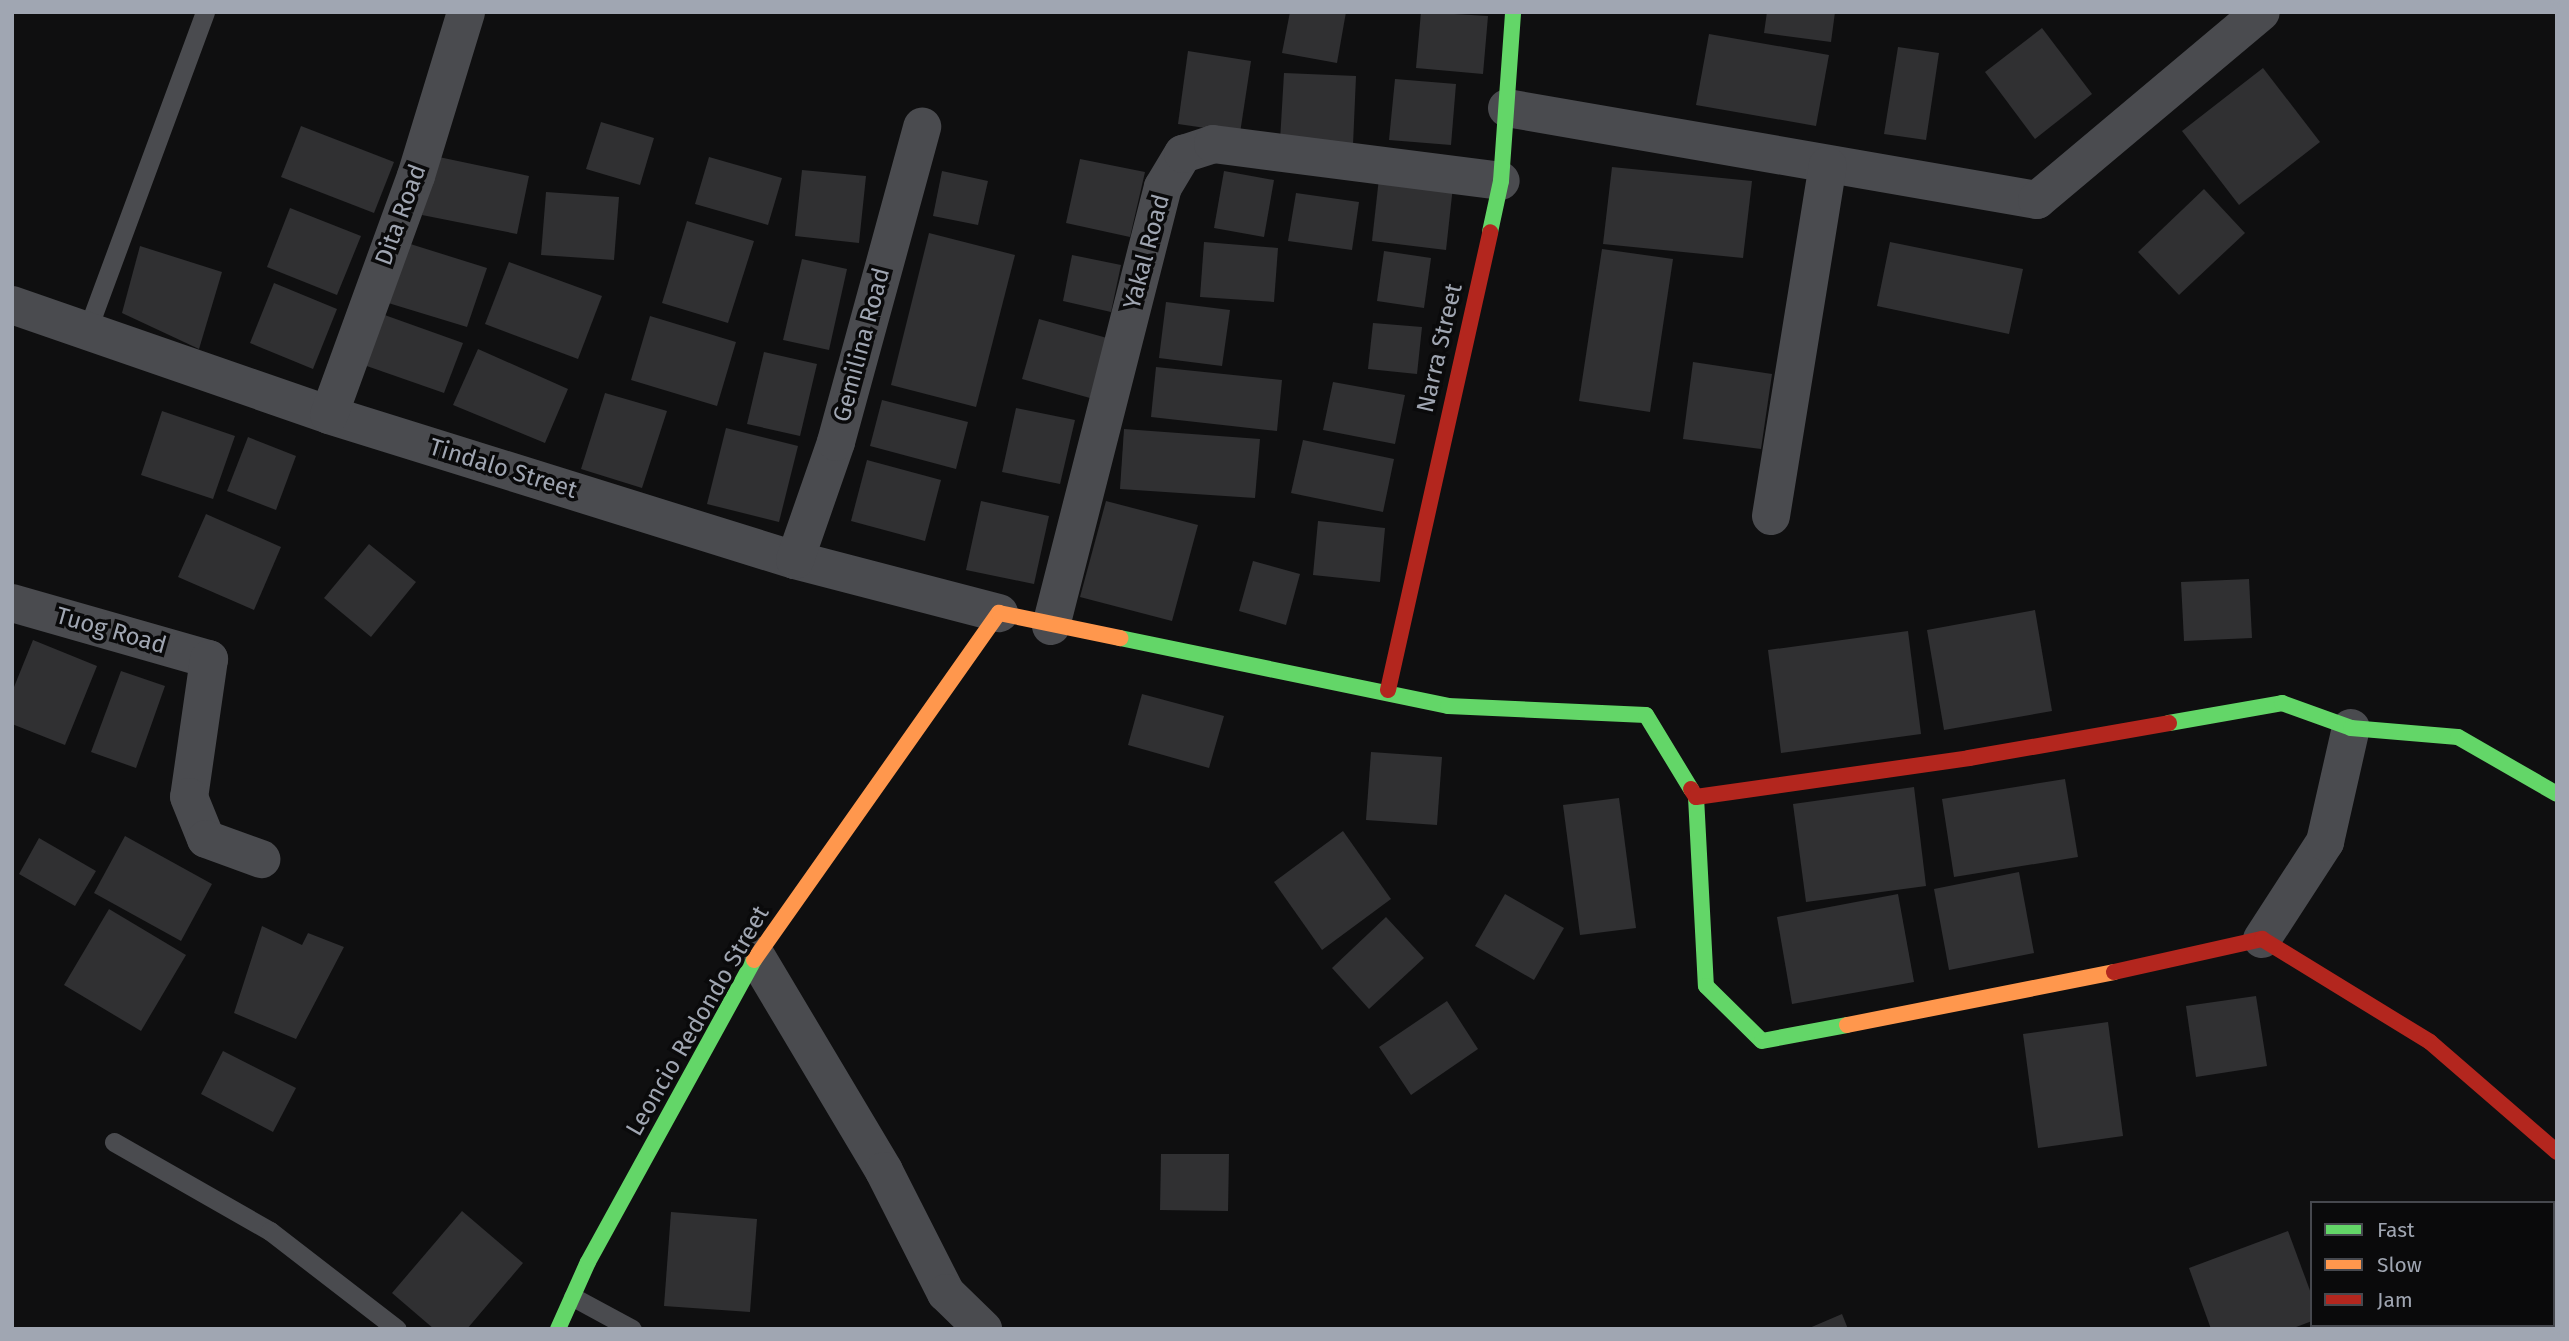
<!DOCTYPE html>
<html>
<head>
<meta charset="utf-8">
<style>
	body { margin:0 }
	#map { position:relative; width:2569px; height:1341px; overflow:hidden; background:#0f0f10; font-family:"Fira Sans",sans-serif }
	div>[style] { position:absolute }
	.building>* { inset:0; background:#303032 }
	.lane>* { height:19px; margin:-9.5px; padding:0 9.5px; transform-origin:9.5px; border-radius:9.5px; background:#4a4b4f }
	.street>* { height:38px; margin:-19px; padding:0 19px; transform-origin:19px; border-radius:19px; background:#4a4b4f }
	.fast>* { height:16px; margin:-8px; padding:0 8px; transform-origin:8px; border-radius:8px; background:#63d668 }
	.slow>* { height:16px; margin:-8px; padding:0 8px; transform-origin:8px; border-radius:8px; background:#ff974d }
	.jam>* { height:16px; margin:-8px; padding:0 8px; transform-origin:8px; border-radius:8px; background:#b3261e }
	span { translate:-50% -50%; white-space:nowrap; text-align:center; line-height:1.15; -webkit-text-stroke:7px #0a0a0b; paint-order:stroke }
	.street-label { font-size:24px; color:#a0a6b2 }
	.frame { position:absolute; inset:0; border:14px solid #a0a6b2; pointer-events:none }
	.legend { position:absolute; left:2310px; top:1201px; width:245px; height:126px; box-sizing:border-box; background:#0a0a0b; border:2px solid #46484e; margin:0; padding:9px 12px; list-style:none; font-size:21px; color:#a0a6b2 }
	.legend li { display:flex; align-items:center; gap:14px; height:35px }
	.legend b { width:35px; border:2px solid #46484e }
</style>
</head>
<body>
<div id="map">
	<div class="building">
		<i style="clip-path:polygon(1290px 12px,1346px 12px,1337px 63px,1282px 53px)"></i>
		<i style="clip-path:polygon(1421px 12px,1488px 16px,1483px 74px,1416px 68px)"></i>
		<i style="clip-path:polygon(1767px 12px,1835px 12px,1831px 42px,1764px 33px)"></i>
		<i style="clip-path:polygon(2042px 28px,2092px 94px,2035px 139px,1985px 72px)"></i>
		<i style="clip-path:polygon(1709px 34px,1829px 55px,1816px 126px,1696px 105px)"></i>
		<i style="clip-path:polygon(1898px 47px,1939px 53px,1926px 140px,1884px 134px)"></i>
		<i style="clip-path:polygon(1188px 51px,1251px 61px,1240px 133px,1178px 124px)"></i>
		<i style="clip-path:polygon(2263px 68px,2320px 142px,2239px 205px,2182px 131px)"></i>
		<i style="clip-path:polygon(1284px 73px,1356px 76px,1353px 145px,1280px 141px)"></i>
		<i style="clip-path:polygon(1395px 79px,1456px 84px,1451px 145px,1389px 140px)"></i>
		<i style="clip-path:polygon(601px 122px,654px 138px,640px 185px,586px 169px)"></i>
		<i style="clip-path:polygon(301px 126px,394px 162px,374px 213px,281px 177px)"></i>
		<i style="clip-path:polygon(434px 156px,529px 176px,517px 234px,422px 215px)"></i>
		<i style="clip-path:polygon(709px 157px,782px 178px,768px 225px,695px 204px)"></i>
		<i style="clip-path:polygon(1080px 159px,1145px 172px,1130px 237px,1066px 223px)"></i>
		<i style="clip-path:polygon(1612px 167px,1752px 181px,1743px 258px,1603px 244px)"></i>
		<i style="clip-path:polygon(802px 170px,866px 176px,859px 243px,795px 236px)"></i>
		<i style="clip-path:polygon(942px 171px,988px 181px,978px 225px,933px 216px)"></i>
		<i style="clip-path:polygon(1224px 171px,1274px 180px,1264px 237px,1214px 228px)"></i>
		<i style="clip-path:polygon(1379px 178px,1453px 186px,1446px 250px,1372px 241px)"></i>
		<i style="clip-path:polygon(2204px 189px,2245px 233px,2179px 295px,2138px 252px)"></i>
		<i style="clip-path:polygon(546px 192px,619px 197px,614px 260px,541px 255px)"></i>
		<i style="clip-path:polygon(1296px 193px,1359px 202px,1352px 250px,1288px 241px)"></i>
		<i style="clip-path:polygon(290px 208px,361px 236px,337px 295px,267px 267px)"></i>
		<i style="clip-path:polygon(687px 221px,754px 241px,728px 323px,662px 303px)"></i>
		<i style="clip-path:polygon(929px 233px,1015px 255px,976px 407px,891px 385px)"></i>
		<i style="clip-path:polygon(404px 242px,487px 268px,467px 327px,385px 302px)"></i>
		<i style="clip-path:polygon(1204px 242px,1278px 248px,1274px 302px,1200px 297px)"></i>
		<i style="clip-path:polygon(1890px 242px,2023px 269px,2009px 334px,1877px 306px)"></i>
		<i style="clip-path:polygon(140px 246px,222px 272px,199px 349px,122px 313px)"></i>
		<i style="clip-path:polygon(1602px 249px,1673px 259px,1650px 412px,1579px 401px)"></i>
		<i style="clip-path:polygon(1384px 251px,1431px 258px,1424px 308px,1377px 301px)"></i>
		<i style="clip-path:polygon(1072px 255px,1121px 265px,1111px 312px,1063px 301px)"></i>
		<i style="clip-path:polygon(802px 259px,847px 269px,829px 350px,783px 340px)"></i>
		<i style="clip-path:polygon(509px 262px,602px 296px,578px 359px,485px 324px)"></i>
		<i style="clip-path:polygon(274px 283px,337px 309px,313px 369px,250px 343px)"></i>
		<i style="clip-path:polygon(1166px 302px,1230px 310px,1222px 366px,1159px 358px)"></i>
		<i style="clip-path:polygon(379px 313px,463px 343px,444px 393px,361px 364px)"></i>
		<i style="clip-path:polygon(650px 316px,736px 342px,717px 406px,631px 380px)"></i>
		<i style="clip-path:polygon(1039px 319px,1107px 338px,1090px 398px,1022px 379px)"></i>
		<i style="clip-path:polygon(1373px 323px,1422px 327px,1417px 374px,1368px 369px)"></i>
		<i style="clip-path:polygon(478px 349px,568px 389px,545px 443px,453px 405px)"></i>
		<i style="clip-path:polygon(764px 352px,817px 364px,800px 436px,747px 424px)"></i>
		<i style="clip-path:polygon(1693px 362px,1772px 374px,1761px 449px,1683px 439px)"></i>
		<i style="clip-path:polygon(1156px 367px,1282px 380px,1277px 431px,1151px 417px)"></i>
		<i style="clip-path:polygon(1333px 382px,1405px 395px,1395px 444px,1323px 430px)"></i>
		<i style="clip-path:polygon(605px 393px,667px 411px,642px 488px,581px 469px)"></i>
		<i style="clip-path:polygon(882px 400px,968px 422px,956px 469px,870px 446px)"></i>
		<i style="clip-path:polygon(1016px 408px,1075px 420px,1060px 484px,1002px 472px)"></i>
		<i style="clip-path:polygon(162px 411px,235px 436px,213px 499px,141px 475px)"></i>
		<i style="clip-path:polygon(726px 428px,798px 446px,779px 522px,707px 504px)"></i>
		<i style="clip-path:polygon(1124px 429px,1260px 439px,1255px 498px,1120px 489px)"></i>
		<i style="clip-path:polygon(248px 437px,296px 456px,276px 510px,227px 491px)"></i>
		<i style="clip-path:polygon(1303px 440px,1394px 459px,1383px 512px,1291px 493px)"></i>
		<i style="clip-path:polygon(867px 460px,941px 480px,925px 541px,851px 521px)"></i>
		<i style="clip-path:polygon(981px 501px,1049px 516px,1034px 584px,966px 570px)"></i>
		<i style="clip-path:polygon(1106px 501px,1198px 525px,1172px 621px,1080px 597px)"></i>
		<i style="clip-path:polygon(206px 514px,281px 547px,254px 610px,178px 577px)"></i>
		<i style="clip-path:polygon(1318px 521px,1385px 528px,1380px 582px,1313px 575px)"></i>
		<i style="clip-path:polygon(369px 544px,416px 582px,371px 637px,324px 598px)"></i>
		<i style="clip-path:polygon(1253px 561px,1300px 574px,1286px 625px,1239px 611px)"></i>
		<i style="clip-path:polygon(2249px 579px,2252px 638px,2184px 641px,2181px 582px)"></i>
		<i style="clip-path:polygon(2035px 610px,2052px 711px,1944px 730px,1927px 630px)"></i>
		<i style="clip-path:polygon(1908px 631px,1921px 734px,1781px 753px,1768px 650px)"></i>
		<i style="clip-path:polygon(33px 640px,97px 666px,65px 745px,12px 724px,12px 692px)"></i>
		<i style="clip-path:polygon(121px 671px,165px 686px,136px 768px,91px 752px)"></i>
		<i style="clip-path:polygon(1142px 694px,1224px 716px,1209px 768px,1128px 745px)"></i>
		<i style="clip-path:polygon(1371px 752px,1442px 757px,1437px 825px,1366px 820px)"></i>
		<i style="clip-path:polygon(2065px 779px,2078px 857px,1954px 877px,1942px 799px)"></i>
		<i style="clip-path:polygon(1914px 787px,1926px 886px,1806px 902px,1793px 804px)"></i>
		<i style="clip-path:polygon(1619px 798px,1636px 928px,1580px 935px,1563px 805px)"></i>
		<i style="clip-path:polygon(1343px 831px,1391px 899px,1322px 950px,1274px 882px)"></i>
		<i style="clip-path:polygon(125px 836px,212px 884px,181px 941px,94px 893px)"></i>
		<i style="clip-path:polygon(39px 838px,96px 871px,75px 906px,19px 874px)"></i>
		<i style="clip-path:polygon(2019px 872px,2034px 953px,1949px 970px,1934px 889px)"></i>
		<i style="clip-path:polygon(1505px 894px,1564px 928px,1534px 980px,1475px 946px)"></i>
		<i style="clip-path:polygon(1898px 894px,1914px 982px,1792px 1004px,1777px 917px)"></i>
		<i style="clip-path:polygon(109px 909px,186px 955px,141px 1031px,64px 985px)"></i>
		<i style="clip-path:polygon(1386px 917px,1424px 958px,1369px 1009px,1332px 968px)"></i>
		<i style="clip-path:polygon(262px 926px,302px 945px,308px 933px,344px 947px,296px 1039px,234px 1013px)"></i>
		<i style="clip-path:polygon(2256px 996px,2267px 1066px,2196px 1077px,2186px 1006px)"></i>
		<i style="clip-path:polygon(1447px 1001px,1478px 1049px,1411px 1095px,1379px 1047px)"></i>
		<i style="clip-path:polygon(2108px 1022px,2123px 1136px,2038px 1148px,2023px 1034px)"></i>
		<i style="clip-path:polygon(223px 1051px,296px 1088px,273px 1132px,201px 1094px)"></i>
		<i style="clip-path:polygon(1161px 1154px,1229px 1154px,1228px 1211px,1160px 1210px)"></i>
		<i style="clip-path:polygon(462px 1211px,523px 1263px,467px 1329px,434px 1329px,392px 1293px)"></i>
		<i style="clip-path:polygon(671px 1212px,757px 1219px,750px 1312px,664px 1306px)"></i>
		<i style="clip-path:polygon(2288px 1231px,2312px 1296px,2312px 1321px,2291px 1329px,2211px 1329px,2189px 1268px)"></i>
		<i style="clip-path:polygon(2553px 1271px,2557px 1275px,2553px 1308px)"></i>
		<i style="clip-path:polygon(1842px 1314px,1848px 1329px,1807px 1329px)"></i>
		<i style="clip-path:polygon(2503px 1325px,2531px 1325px,2526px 1329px)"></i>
	</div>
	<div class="lane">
		<i style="left:87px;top:331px;width:340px;rotate:-69.7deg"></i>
		<i style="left:114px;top:1142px;width:180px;rotate:29.7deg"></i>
		<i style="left:270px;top:1231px;width:160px;rotate:37.7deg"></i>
		<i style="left:573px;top:1297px;width:67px;rotate:28.5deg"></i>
	</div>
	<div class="street">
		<i style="left:1507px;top:108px;width:538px;rotate:9.85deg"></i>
		<i style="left:2037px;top:200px;width:292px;rotate:-40deg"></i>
		<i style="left:12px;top:305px;width:336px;rotate:19.1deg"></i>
		<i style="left:329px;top:415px;width:488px;rotate:17.3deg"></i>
		<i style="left:795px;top:560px;width:211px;rotate:14.6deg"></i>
		<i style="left:329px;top:415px;width:254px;rotate:-70deg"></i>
		<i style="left:416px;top:176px;width:171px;rotate:-73deg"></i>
		<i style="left:1771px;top:516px;width:355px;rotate:-80.8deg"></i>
		<i style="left:795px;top:560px;width:125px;rotate:-70.8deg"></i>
		<i style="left:836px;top:442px;width:327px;rotate:-74.7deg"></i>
		<i style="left:12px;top:603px;width:205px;rotate:15.9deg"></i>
		<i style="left:209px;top:659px;width:139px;rotate:98.2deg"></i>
		<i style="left:189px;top:797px;width:45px;rotate:68deg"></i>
		<i style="left:206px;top:839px;width:59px;rotate:20deg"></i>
		<i style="left:1051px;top:626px;width:453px;rotate:-75.7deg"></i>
		<i style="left:1163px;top:187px;width:39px;rotate:-59deg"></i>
		<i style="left:1183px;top:154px;width:32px;rotate:-18deg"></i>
		<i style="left:1213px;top:144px;width:290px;rotate:7.3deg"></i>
		<i style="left:2262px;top:939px;width:116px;rotate:-57deg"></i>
		<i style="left:2325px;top:842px;width:117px;rotate:-77.2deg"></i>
		<i style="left:756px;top:956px;width:250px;rotate:59.2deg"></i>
		<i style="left:884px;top:1171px;width:137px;rotate:63.1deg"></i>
		<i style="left:946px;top:1293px;width:52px;rotate:44.2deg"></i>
	</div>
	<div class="fast">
		<i style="left:1490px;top:232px;width:52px;rotate:-77.8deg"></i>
		<i style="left:1501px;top:181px;width:169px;rotate:-85.9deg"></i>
		<i style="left:1120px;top:638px;width:335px;rotate:11.7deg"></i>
		<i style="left:1448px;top:706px;width:198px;rotate:2.6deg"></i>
		<i style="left:1646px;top:715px;width:87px;rotate:58.7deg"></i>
		<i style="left:2169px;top:723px;width:115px;rotate:-10deg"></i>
		<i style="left:2282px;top:703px;width:73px;rotate:19.9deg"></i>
		<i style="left:2351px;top:728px;width:107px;rotate:4.8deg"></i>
		<i style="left:2458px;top:737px;width:114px;rotate:29.9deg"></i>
		<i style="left:1696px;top:797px;width:189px;rotate:87deg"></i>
		<i style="left:1706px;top:986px;width:78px;rotate:44.5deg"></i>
		<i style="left:1762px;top:1041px;width:86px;rotate:-10.7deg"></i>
		<i style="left:558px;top:1329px;width:73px;rotate:-65.9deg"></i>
		<i style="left:588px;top:1262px;width:345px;rotate:-61.2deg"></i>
	</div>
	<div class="slow">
		<i style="left:754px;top:960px;width:425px;rotate:-54.8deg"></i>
		<i style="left:999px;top:613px;width:124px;rotate:11.7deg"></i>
		<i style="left:1847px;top:1025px;width:272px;rotate:-11.2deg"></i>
	</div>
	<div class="jam">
		<i style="left:1388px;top:690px;width:469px;rotate:-77.4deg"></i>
		<i style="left:1691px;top:789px;width:9px;rotate:58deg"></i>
		<i style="left:1696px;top:797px;width:276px;rotate:-8.1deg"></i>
		<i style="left:1969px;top:758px;width:203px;rotate:-9.9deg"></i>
		<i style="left:2114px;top:972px;width:152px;rotate:-12.6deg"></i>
		<i style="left:2262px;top:939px;width:197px;rotate:31.5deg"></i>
		<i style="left:2430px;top:1042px;width:168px;rotate:40.9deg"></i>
	</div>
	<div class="street-label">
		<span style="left:401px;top:215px;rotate:-70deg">Dita Road</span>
		<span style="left:1147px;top:252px;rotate:-75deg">Yakal Road</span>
		<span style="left:862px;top:345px;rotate:-75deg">Gemilina Road</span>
		<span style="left:1440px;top:348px;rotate:-77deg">Narra Street</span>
		<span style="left:503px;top:469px;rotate:17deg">Tindalo Street</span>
		<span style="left:111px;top:631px;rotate:16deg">Tuog Road</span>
		<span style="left:698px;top:1021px;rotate:-60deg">Leoncio Redondo Street</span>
	</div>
	<div class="frame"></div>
	<ul class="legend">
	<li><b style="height:9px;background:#63d668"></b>Fast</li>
	<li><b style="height:9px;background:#ff974d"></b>Slow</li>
	<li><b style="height:9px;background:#b3261e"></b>Jam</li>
	</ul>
</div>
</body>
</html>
